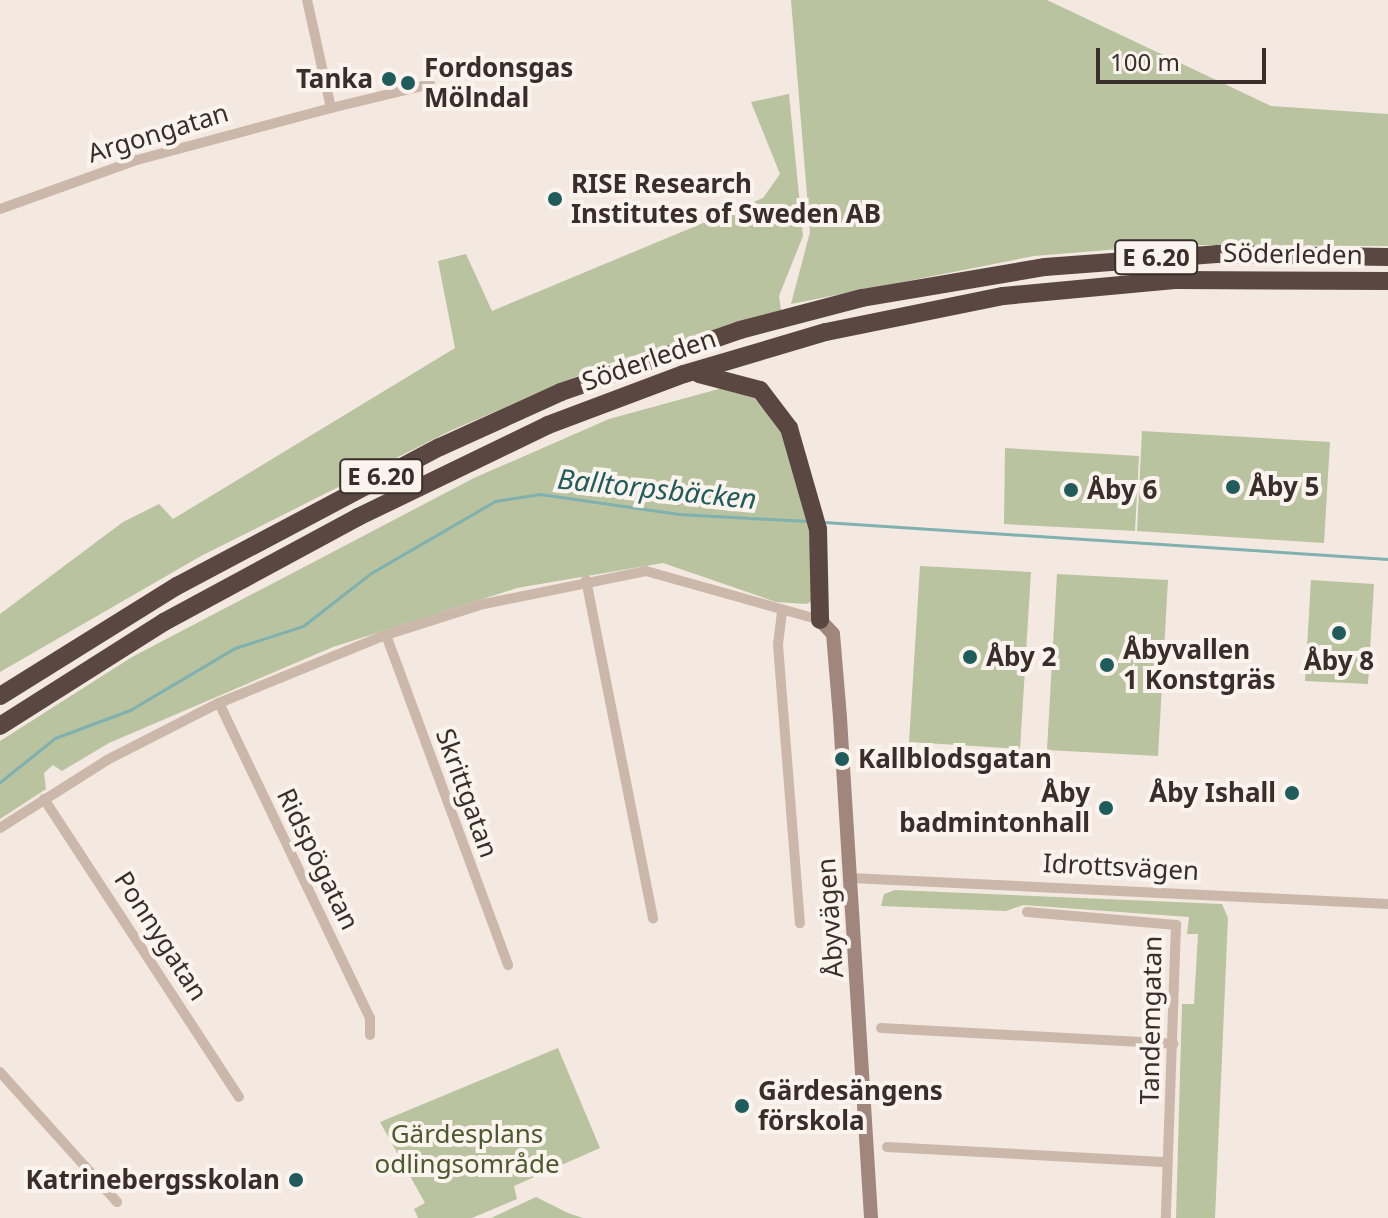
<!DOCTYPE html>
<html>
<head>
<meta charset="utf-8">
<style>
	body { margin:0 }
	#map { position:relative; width:1388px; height:1218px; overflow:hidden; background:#f3e9e0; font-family:"Noto Sans",sans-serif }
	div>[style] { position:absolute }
	.green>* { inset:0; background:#bac39f }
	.stream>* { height:3px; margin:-1.5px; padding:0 1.5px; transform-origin:1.5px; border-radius:1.5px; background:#7eb1af }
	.street>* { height:10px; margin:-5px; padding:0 5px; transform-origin:5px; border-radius:5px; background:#ccb7ab }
	.secondary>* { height:14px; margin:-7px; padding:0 7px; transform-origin:7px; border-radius:7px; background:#a0867c }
	.highway>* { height:18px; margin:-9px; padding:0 9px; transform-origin:9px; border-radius:9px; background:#5b4742 }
	.dots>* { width:22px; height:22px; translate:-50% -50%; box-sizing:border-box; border:4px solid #fbf3ed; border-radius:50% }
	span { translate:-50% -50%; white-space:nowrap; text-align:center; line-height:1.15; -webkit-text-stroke:8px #fbf3ed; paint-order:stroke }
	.shield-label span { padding:2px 6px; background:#fbf3ed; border:2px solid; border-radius:6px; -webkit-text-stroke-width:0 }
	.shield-label { font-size:24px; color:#3a2e2a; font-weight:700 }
	.poi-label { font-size:26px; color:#3a2e2a; font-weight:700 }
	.left { translate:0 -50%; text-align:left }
	.right { translate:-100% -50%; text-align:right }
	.street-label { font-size:26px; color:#3a2e2a }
	.park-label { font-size:26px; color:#4d592e }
	.water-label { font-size:28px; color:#1f5c5b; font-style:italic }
	.scale { position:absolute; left:1096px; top:48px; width:170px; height:36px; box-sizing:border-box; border:4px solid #3a2e2a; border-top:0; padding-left:10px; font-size:24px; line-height:28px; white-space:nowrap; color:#3a2e2a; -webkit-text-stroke:6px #fbf3ed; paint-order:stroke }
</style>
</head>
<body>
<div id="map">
	<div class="green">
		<i style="clip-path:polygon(791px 0,1047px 0,1271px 106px,1388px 114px,1388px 246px,1169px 245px,1034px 256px,791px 304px,810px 232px)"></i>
		<i style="clip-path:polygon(789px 94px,803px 236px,779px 296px,781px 310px,601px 366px,450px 431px,201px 556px,0 672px,0 614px,123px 522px,159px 504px,173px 519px,455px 348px,438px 261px,466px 254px,492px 311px,763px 198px,780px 174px,751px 102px)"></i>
		<i style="clip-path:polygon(726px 387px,753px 397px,786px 434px,808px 508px,813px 600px,807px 604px,776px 602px,663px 563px,517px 588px,333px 647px,109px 743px,62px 771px,53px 765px,44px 773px,46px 789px,0 819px,0 741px,132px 657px,474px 478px,609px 419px)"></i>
		<i style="clip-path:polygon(1142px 431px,1330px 442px,1324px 543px,1137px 531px)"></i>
		<i style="clip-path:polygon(1005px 448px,1139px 456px,1135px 531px,1004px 524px)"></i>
		<i style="clip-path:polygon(920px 566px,1031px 572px,1020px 749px,909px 742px)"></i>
		<i style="clip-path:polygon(1057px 574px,1168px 580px,1158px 756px,1047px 750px)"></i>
		<i style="clip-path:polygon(1311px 580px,1374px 584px,1368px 684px,1305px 681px)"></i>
		<i style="clip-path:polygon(895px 890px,1222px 904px,1228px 918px,1215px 1218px,1176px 1218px,1182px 1004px,1194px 1004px,1198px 934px,1187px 934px,1189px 917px,1023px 905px,1006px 911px,881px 906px,884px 894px)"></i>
		<i style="clip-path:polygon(558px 1048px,600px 1148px,514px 1186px,517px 1199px,472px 1218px,418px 1218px,414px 1209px,425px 1203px,380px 1122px)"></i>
		<i style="clip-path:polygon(536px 1197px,568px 1213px,583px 1218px,491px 1218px)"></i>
	</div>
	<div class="stream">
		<i style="left:824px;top:522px;width:565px;rotate:3.75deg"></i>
		<i style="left:0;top:782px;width:70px;rotate:-38.7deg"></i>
		<i style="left:55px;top:738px;width:80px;rotate:-20.5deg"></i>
		<i style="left:130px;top:710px;width:122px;rotate:-30.6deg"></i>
		<i style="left:235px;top:648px;width:71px;rotate:-17.9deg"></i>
		<i style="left:303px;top:626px;width:86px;rotate:-37.9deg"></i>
		<i style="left:371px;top:573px;width:143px;rotate:-30.1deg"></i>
		<i style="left:495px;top:501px;width:46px;rotate:-8.8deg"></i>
		<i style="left:540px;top:494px;width:139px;rotate:8.2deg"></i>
		<i style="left:678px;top:514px;width:131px;rotate:3.1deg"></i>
	</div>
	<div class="street">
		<i style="left:331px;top:108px;width:102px;rotate:-13.6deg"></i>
		<i style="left:0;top:209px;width:145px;rotate:-19.7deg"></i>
		<i style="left:137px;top:160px;width:201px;rotate:-15deg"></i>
		<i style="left:331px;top:108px;width:111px;rotate:-102.5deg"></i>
		<i style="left:586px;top:580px;width:345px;rotate:78.8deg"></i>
		<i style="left:782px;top:612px;width:33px;rotate:97deg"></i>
		<i style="left:778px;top:645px;width:279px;rotate:85.5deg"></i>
		<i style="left:386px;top:635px;width:352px;rotate:69.7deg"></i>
		<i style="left:219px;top:703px;width:349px;rotate:64.4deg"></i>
		<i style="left:370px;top:1018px;width:17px;rotate:90deg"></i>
		<i style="left:44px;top:799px;width:356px;rotate:56.8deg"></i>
		<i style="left:0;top:828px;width:127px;rotate:-32.4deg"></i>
		<i style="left:107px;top:760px;width:126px;rotate:-27deg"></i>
		<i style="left:219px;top:703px;width:180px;rotate:-22.2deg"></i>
		<i style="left:386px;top:635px;width:103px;rotate:-17.6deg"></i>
		<i style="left:484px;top:604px;width:165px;rotate:-11.5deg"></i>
		<i style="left:646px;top:571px;width:181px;rotate:15.7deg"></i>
		<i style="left:851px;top:878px;width:538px;rotate:2.77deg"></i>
		<i style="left:1027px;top:912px;width:150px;rotate:5deg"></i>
		<i style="left:1176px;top:925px;width:293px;rotate:92deg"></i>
		<i style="left:881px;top:1028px;width:293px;rotate:3.1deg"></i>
		<i style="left:0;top:1072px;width:175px;rotate:48deg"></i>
		<i style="left:887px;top:1147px;width:281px;rotate:3.1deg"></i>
	</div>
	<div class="secondary">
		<i style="left:820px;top:620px;width:19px;rotate:47deg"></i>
		<i style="left:833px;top:634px;width:84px;rotate:85.2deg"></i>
		<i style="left:840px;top:718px;width:501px;rotate:86.45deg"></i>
	</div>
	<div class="highway">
		<i style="left:699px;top:374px;width:63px;rotate:14.7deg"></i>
		<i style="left:760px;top:390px;width:48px;rotate:52.7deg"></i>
		<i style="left:789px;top:428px;width:105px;rotate:74deg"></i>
		<i style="left:818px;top:529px;width:91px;rotate:88.7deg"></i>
		<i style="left:0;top:696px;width:208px;rotate:-31.9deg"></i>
		<i style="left:177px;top:586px;width:297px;rotate:-27.9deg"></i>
		<i style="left:440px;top:447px;width:133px;rotate:-24.4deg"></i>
		<i style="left:561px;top:392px;width:189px;rotate:-19.1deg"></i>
		<i style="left:740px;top:330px;width:126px;rotate:-14.7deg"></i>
		<i style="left:862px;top:298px;width:186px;rotate:-9.6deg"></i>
		<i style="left:1045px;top:267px;width:172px;rotate:-4.3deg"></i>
		<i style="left:1217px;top:254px;width:171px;rotate:1deg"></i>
		<i style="left:0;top:726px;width:194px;rotate:-32.4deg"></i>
		<i style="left:164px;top:622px;width:221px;rotate:-28.4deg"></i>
		<i style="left:358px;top:517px;width:211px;rotate:-25.8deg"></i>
		<i style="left:548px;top:425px;width:145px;rotate:-20.6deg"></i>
		<i style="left:684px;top:374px;width:148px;rotate:-16.5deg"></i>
		<i style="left:826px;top:332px;width:181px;rotate:-11.5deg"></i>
		<i style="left:1003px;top:296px;width:175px;rotate:-5.3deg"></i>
		<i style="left:1177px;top:280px;width:211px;rotate:0.3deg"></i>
	</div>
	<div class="dots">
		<i style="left:389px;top:79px;background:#1f5c5b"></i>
		<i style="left:408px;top:83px;background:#1f5c5b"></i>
		<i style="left:555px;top:199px;background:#1f5c5b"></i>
		<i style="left:1233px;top:487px;background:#1f5c5b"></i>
		<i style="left:1071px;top:490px;background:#1f5c5b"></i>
		<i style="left:1339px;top:633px;background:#1f5c5b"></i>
		<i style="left:970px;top:657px;background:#1f5c5b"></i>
		<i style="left:1107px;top:665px;background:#1f5c5b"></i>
		<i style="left:842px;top:759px;background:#1f5c5b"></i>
		<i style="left:1292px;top:793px;background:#1f5c5b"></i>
		<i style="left:1106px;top:808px;background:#1f5c5b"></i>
		<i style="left:742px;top:1106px;background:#1f5c5b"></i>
		<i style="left:296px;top:1180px;background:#1f5c5b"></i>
	</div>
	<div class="shield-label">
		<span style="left:1156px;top:257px">E 6.20</span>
		<span style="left:381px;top:476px">E 6.20</span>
	</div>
	<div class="poi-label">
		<span class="left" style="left:424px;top:83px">Fordonsgas<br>Mölndal</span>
		<span class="right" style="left:373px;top:79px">Tanka</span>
		<span class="left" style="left:571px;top:199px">RISE Research<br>Institutes of Sweden AB</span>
		<span class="left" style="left:1249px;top:487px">Åby 5</span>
		<span class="left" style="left:1087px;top:490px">Åby 6</span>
		<span class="left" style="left:1123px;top:665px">Åbyvallen<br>1 Konstgräs</span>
		<span class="left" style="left:986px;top:657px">Åby 2</span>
		<span style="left:1339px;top:661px">Åby 8</span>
		<span class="left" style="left:858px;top:759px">Kallblodsgatan</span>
		<span class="right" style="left:1090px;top:808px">Åby<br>badmintonhall</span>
		<span class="right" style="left:1276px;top:793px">Åby Ishall</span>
		<span class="left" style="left:758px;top:1106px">Gärdesängens<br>förskola</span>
		<span class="right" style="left:280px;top:1180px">Katrinebergsskolan</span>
	</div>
	<div class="street-label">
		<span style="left:158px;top:133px;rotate:-17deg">Argongatan</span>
		<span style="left:1293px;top:254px;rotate:1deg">Söderleden</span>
		<span style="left:649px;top:360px;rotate:-19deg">Söderleden</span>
		<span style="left:467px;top:793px;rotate:70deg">Skrittgatan</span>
		<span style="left:318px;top:859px;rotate:64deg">Ridspögatan</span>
		<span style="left:1121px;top:867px;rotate:3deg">Idrottsvägen</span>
		<span style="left:830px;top:918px;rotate:-94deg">Åbyvägen</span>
		<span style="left:161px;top:936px;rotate:57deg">Ponnygatan</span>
		<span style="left:1151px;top:1020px;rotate:-89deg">Tandemgatan</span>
	</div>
	<div class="park-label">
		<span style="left:467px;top:1149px">Gärdesplans<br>odlingsområde</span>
	</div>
	<div class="water-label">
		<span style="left:657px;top:488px;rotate:6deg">Balltorpsbäcken</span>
	</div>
	<div class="scale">100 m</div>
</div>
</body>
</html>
